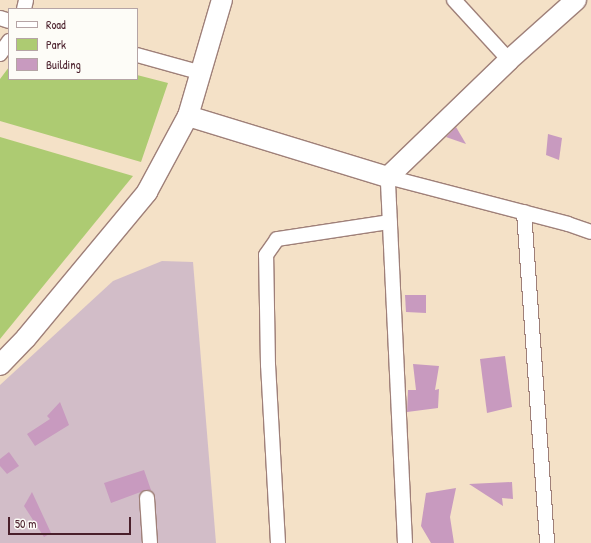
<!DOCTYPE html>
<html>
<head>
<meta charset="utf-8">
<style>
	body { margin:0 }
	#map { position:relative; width:591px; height:543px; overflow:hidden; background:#f4e1c7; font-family:"Patrick Hand",sans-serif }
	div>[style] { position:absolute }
	.industrial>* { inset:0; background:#d2bdc8 }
	.green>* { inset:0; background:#adcb72 }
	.building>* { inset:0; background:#c89abf }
	.roads { filter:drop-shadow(1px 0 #9f8079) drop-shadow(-1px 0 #9f8079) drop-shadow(0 1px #9f8079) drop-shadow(0 -1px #9f8079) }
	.street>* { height:14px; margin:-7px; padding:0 7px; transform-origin:7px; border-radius:7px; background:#fff }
	.secondary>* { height:20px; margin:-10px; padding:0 10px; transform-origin:10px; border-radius:10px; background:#fff }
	span { translate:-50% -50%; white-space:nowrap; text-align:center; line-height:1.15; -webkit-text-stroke:3px #fdfcf7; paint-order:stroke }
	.legend { position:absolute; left:8px; top:8px; width:130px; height:72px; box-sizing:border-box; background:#fdfcf7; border:1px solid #b5a4a5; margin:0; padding:5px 7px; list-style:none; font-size:12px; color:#4a1f2b }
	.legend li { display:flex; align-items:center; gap:8px; height:20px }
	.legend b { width:20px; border:1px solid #b5a4a5 }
	.scale { position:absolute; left:8px; top:517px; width:123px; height:18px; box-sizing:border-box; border:2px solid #4a1f2b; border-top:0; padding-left:5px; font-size:12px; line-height:14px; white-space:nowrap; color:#4a1f2b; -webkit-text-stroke:3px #fdfcf7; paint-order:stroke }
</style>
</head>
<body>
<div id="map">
	<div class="industrial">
		<i style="clip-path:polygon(162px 261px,193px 262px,216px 543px,0 543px,0 385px,113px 281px)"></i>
	</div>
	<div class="green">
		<i style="clip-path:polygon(9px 67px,9px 79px,137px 79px,137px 75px,168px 83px,141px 162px,0 121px,0 79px)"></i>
		<i style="clip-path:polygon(0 137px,133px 176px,0 339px)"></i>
	</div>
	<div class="building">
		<i style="clip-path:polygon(456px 127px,466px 144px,446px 137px)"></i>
		<i style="clip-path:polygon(548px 134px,562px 138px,559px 160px,546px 155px)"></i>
		<i style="clip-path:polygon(405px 295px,426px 295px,426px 313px,406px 312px)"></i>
		<i style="clip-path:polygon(505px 356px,512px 407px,487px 413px,480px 359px)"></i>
		<i style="clip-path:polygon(413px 364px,439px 366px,435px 390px,439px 389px,438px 408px,407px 412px,408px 390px,416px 390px)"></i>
		<i style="clip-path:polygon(60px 402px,69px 425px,35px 446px,27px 434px,50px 419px,47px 416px)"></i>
		<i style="clip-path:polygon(9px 452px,19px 466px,7px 474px,0 466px,0 459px)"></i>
		<i style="clip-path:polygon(144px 470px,151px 490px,146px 490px,111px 503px,104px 483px)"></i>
		<i style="clip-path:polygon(512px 482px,513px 499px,502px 498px,503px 506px,469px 484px)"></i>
		<i style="clip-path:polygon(456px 488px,450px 517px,454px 543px,431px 543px,421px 526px,426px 493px)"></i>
		<i style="clip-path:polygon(32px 492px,51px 533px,44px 537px,24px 506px)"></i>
	</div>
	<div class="roads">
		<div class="street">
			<i style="left:454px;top:0;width:81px;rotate:47.5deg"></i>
			<i style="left:24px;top:9px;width:9px;rotate:-77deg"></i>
			<i style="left:0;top:18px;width:9px;rotate:18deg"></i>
			<i style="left:0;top:54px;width:16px;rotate:-55deg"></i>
			<i style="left:137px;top:55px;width:67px;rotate:15.5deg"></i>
			<i style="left:524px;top:212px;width:332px;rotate:86deg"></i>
			<i style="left:147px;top:498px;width:45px;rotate:86.2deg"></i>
			<i style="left:278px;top:543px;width:178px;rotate:-93.2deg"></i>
			<i style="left:268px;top:365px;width:110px;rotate:-91deg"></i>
			<i style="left:266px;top:255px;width:19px;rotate:-55deg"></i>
			<i style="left:277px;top:239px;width:114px;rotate:-8.6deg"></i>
			<i style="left:405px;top:543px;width:366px;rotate:-92.7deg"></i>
			<i style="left:388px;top:177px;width:186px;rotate:14.6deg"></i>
			<i style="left:568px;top:224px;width:24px;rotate:19deg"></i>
		</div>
		<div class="secondary">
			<i style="left:188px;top:116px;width:209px;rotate:17deg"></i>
			<i style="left:388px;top:177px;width:168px;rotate:-44deg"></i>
			<i style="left:509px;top:60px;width:90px;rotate:-41.8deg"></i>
			<i style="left:0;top:365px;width:37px;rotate:-46deg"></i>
			<i style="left:26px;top:338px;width:190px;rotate:-50.3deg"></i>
			<i style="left:147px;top:192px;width:86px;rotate:-61.7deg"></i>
			<i style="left:188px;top:116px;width:121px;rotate:-73.7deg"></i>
		</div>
	</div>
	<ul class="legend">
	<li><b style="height:5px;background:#fff"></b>Road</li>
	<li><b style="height:11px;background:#adcb72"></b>Park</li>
	<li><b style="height:11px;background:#c89abf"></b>Building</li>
	</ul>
	<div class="scale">50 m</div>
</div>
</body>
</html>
